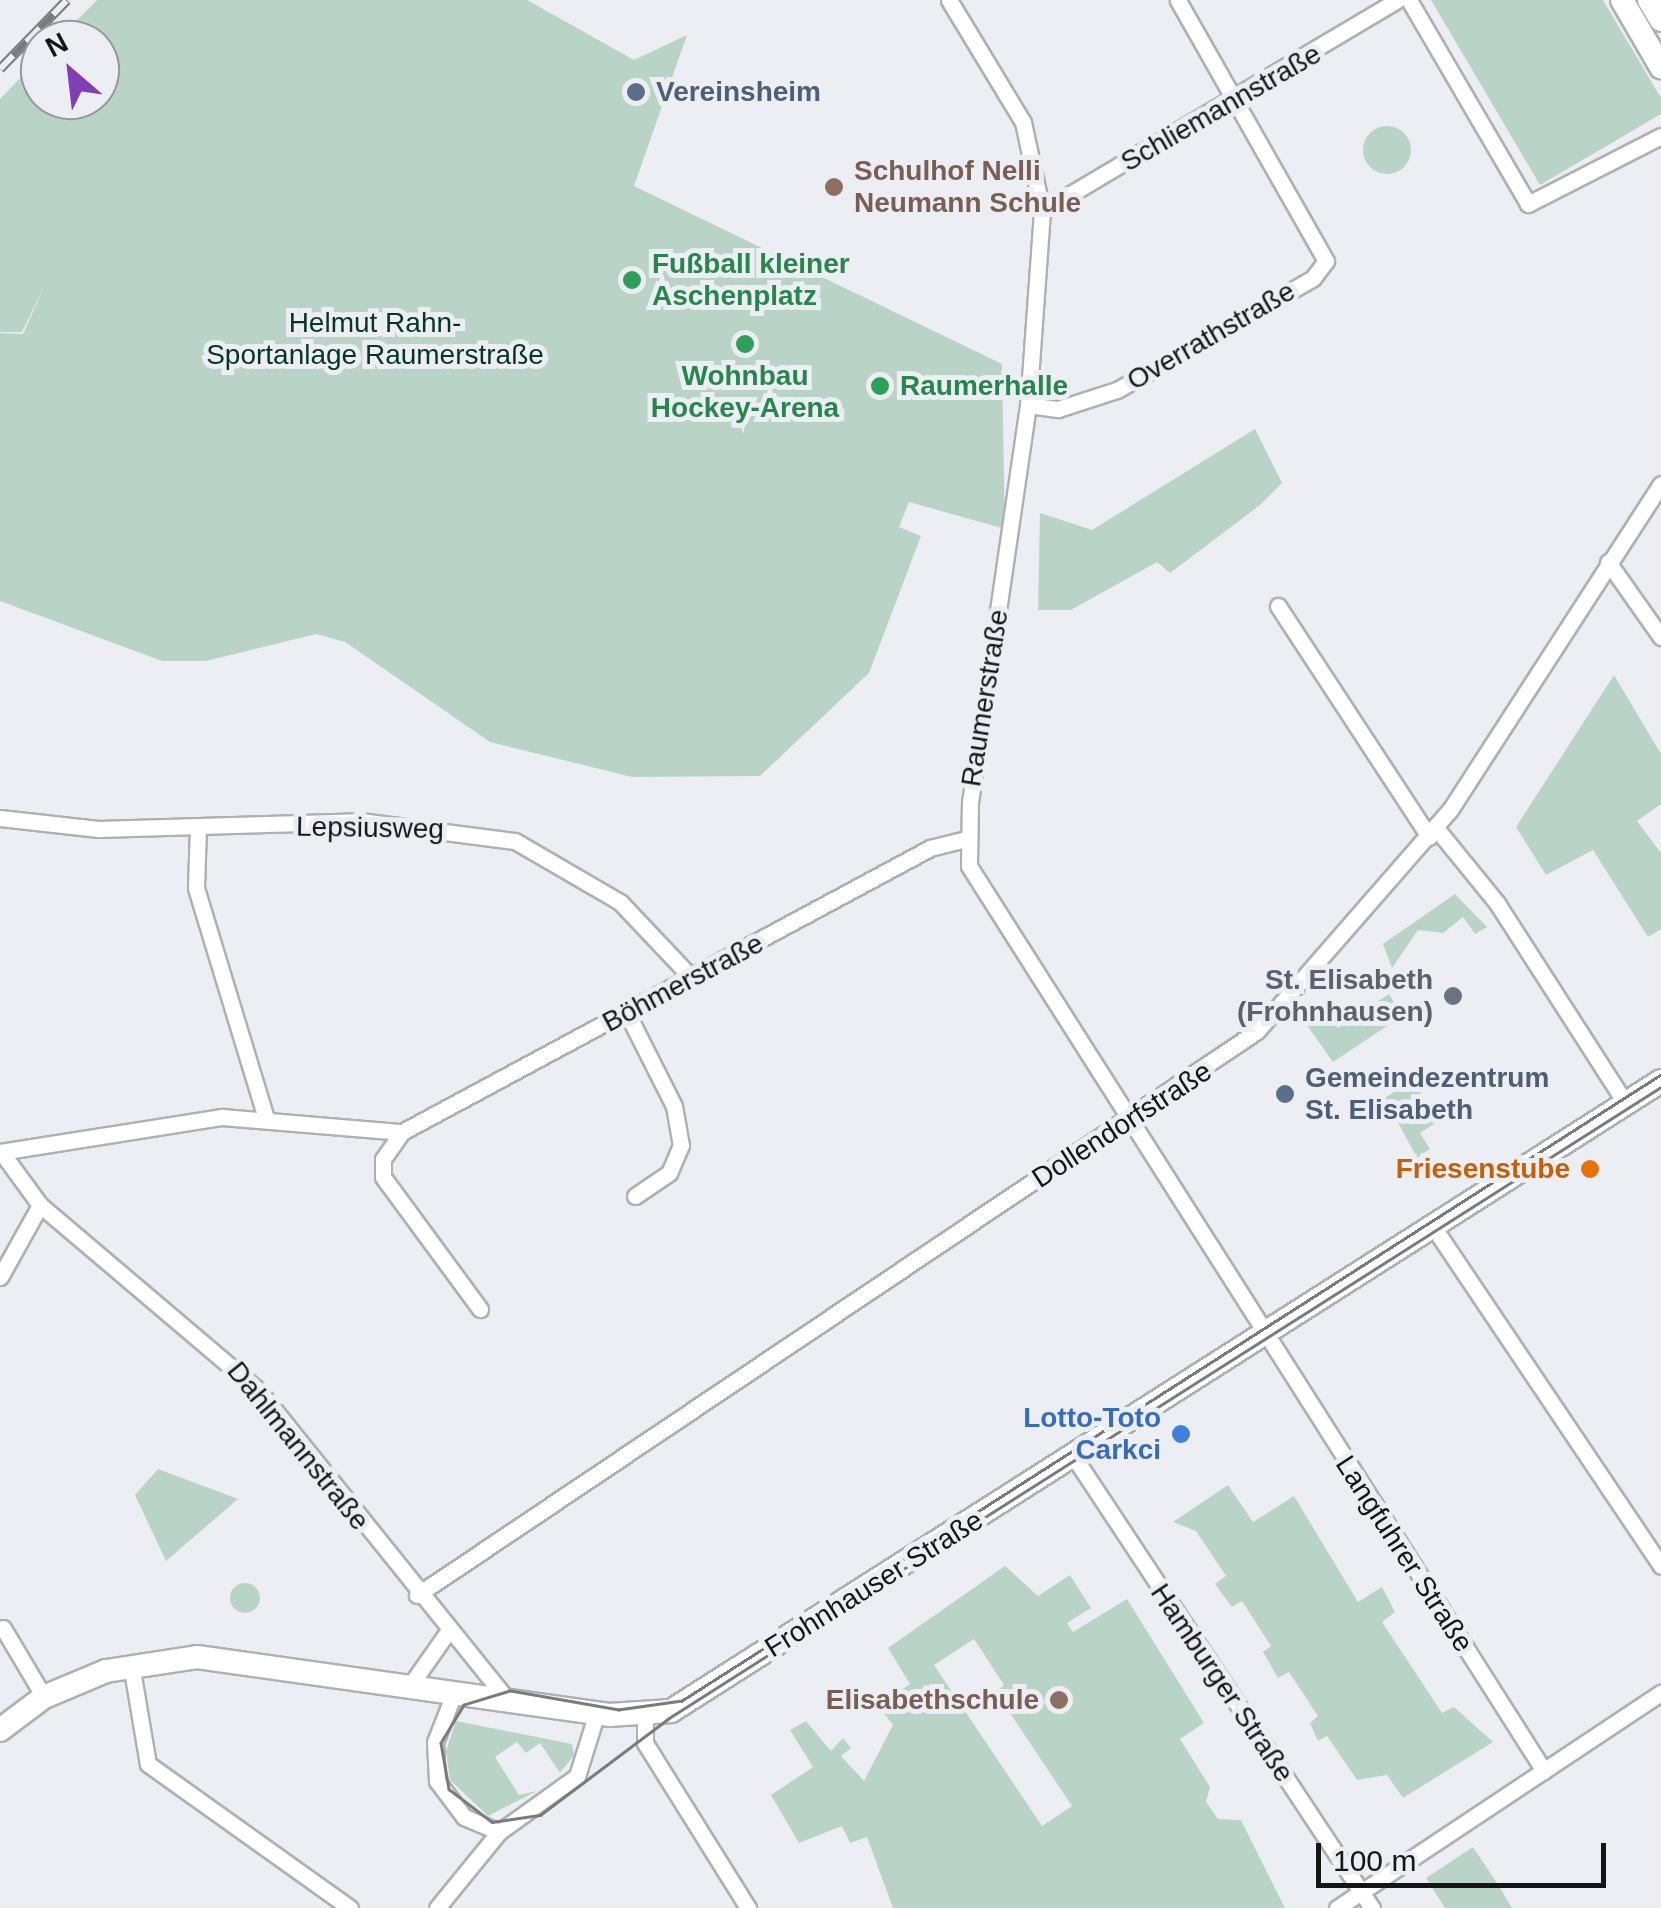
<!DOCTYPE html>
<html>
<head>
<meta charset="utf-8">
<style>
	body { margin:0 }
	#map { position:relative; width:1661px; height:1908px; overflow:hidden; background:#edeef3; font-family:Arial,sans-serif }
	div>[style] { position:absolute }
	.green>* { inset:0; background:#b9d4c6 }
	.round { border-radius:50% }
	.roads { filter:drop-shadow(2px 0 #afb0b5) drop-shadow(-2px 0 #afb0b5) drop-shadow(0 2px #afb0b5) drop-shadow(0 -2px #afb0b5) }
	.street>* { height:15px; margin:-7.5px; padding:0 7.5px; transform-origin:7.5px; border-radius:7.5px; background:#fff }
	.secondary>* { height:22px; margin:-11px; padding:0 11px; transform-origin:11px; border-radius:11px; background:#fff }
	.tram>* { height:2.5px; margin:-1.25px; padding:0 1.25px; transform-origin:1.25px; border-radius:1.25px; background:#7a7b7e }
	.rail>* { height:10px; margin-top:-5px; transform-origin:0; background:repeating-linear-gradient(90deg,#edeef3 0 19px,#7a7b7e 0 38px); box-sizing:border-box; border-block:2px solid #7a7b7e }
	.dots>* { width:28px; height:28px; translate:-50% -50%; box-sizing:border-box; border:5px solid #edeef3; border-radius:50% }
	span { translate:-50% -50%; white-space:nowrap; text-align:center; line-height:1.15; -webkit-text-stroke:10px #edeef3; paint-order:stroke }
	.service-label { font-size:28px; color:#4e5e75; font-weight:700 }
	.left { translate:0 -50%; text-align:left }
	.street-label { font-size:28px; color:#151517 }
	.education-label { font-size:28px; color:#785e54; font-weight:700 }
	.right { translate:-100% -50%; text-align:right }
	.leisure-label { font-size:28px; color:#27864d; font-weight:700 }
	.park-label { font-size:28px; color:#043623 }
	.worship-label { font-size:28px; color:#5b616d; font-weight:700 }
	.food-label { font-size:28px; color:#c56008; font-weight:700 }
	.shop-label { font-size:28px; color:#366cbe; font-weight:700 }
	.north { position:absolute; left:20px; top:20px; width:100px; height:100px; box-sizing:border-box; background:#edeef3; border:2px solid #97979b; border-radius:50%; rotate:332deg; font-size:28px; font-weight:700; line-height:40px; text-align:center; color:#151517 }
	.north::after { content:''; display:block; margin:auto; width:35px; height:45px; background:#803fb4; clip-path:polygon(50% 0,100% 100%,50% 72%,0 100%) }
	.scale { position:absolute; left:1316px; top:1843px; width:290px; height:45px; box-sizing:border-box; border:5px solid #151517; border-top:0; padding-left:12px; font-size:30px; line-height:35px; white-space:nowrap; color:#151517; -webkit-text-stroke:8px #edeef3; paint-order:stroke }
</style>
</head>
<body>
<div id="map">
	<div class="green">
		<i style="clip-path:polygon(97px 0,527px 0,634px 60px,687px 35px,634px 186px,1002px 364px,1005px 529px,909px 502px,899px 527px,921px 536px,869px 673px,760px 776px,632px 777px,490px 742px,345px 642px,316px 634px,206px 661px,162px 661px,0 601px,0 333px,23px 334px,44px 287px,22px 332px,0 332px,0 99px,40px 57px,40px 100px,100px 100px,100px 40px,57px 40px)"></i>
		<i style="clip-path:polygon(1431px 0,1603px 0,1661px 98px,1661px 114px,1540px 185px)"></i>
		<i class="round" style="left:1363px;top:126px;width:48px;height:48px"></i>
		<i style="clip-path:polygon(1255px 429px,1282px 483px,1260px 505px,1170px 573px,1157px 562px,1071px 610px,1038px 610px,1040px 513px,1092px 530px)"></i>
		<i style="clip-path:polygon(1614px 675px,1661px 754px,1661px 804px,1637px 821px,1661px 853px,1661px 929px,1648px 937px,1593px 850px,1546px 875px,1516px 827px)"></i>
		<i style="clip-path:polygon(1455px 894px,1487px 927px,1475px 934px,1463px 917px,1443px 933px,1418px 930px,1392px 968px,1383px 944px)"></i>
		<i style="clip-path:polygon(1389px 994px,1402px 1016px,1333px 1062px,1306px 1024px,1320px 1002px,1338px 1028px)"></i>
		<i style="clip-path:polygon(1413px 1080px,1438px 1121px,1420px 1133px,1430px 1149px,1417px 1158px,1385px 1098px)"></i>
		<i style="clip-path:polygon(158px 1469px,238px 1499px,166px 1561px,135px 1495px)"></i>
		<i style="clip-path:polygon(1228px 1485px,1253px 1522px,1294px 1496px,1358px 1602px,1382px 1587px,1395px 1612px,1382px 1622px,1442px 1713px,1454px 1707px,1493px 1742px,1403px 1798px,1387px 1775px,1357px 1780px,1327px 1736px,1318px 1741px,1310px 1723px,1318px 1716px,1289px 1672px,1278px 1678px,1263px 1652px,1271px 1646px,1242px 1601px,1232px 1607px,1215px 1584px,1226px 1576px,1196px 1531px,1173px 1522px)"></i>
		<i style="clip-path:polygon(evenodd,1005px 1566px,1038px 1596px,1070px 1575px,1091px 1608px,1067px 1623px,1073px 1632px,1127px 1599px,1204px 1723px,1180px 1739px,1210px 1787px,1206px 1802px,1218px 1819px,1241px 1820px,1285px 1908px,893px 1908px,867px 1837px,850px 1843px,842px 1826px,799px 1843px,771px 1795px,813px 1767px,790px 1730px,806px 1721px,831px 1751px,843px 1738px,851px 1748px,841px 1756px,864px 1781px,893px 1725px,878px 1705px,910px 1684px,888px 1648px,1005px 1566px,974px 1639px,1004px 1685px,996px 1692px,1072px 1806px,1042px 1826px,934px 1665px,974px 1639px)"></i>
		<i class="round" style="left:230px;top:1583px;width:30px;height:30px"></i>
		<i style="clip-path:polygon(456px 1721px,572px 1744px,574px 1755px,560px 1773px,540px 1743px,526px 1753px,517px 1742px,495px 1757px,519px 1795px,537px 1791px,488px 1816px,450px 1780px,446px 1751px)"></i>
		<i style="clip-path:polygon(1473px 1847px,1499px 1886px,1512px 1908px,1445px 1908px,1426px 1878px)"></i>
	</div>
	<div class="roads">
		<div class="street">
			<i style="left:949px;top:0;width:143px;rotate:58.8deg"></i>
			<i style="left:1023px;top:122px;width:91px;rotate:77.9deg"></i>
			<i style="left:1042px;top:211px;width:195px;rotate:94.1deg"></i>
			<i style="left:1028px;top:405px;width:400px;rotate:98.3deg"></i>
			<i style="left:970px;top:801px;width:65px;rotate:90.9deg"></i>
			<i style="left:969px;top:866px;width:1072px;rotate:57.57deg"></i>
			<i style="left:1409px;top:0;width:236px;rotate:59.7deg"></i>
			<i style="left:1528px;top:204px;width:149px;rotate:-27.1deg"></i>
			<i style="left:1042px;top:211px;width:413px;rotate:-30.7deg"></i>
			<i style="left:1028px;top:405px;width:30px;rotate:8deg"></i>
			<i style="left:1058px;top:409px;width:62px;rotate:-17.9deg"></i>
			<i style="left:1117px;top:390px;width:226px;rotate:-29.7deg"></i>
			<i style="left:1313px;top:278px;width:21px;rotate:-53deg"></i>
			<i style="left:1326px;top:261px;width:300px;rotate:-119.6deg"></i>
			<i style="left:1608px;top:562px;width:92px;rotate:54.8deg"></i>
			<i style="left:1278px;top:606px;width:276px;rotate:56.8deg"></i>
			<i style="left:0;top:818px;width:99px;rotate:6.4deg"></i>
			<i style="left:98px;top:829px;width:262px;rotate:-1.7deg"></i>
			<i style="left:360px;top:821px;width:156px;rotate:7.4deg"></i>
			<i style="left:515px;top:841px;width:121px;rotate:30.2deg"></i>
			<i style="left:620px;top:902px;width:103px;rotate:46.6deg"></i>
			<i style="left:198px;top:827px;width:61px;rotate:91.9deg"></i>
			<i style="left:196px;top:888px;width:240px;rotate:73.1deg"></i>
			<i style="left:1436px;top:828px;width:97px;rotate:50.9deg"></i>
			<i style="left:1497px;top:903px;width:239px;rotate:57.3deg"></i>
			<i style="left:627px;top:1013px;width:104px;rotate:63.2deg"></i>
			<i style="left:674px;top:1106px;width:40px;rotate:80deg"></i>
			<i style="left:681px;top:1145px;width:30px;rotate:113deg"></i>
			<i style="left:669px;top:1173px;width:41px;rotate:145.9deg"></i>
			<i style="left:402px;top:1132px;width:33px;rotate:125deg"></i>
			<i style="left:383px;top:1159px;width:18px;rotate:90deg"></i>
			<i style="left:383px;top:1177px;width:164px;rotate:53.7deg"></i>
			<i style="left:0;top:1152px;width:225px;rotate:-9deg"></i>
			<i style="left:222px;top:1117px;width:181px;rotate:4.8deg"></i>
			<i style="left:402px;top:1132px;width:600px;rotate:-28.27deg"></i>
			<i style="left:930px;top:848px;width:37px;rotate:-14deg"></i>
			<i style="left:2px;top:1153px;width:64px;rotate:53.8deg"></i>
			<i style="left:40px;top:1205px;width:287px;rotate:40.3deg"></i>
			<i style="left:259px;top:1391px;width:390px;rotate:51.2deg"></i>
			<i style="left:1434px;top:1228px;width:407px;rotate:56.1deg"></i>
			<i style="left:0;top:1277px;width:82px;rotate:-60.9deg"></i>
			<i style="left:1074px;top:1457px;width:541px;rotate:56.55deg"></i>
			<i style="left:417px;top:1595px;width:1012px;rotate:-33.88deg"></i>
			<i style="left:1257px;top:1031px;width:293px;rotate:-48.9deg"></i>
			<i style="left:1450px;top:810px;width:388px;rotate:-57.1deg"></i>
			<i style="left:3px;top:1628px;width:80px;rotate:59.3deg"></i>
			<i style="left:131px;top:1664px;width:101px;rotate:80.4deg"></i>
			<i style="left:148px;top:1764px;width:248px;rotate:35.5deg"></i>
			<i style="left:409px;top:1687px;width:66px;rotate:-54.9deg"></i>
			<i style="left:455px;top:1691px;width:55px;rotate:111.4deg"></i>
			<i style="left:435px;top:1742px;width:39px;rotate:87deg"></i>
			<i style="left:437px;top:1781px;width:45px;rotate:53.1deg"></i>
			<i style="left:464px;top:1817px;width:38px;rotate:23deg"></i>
			<i style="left:645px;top:1715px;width:28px;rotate:90deg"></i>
			<i style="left:645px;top:1743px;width:195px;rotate:58deg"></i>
			<i style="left:437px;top:1908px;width:98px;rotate:-50.8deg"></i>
			<i style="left:499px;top:1832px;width:96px;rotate:-35.7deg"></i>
			<i style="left:577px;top:1776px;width:67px;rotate:-72.6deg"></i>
			<i style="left:1337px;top:1908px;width:389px;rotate:-33.6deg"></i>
		</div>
		<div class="secondary">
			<i style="left:1622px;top:0;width:78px;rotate:59.8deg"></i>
			<i style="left:1649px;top:0;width:23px;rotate:59deg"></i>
			<i style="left:0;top:1730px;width:55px;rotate:-36.9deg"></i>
			<i style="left:44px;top:1697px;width:67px;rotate:-22.8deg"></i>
			<i style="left:106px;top:1671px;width:92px;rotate:-8.7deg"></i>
			<i style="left:197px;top:1657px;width:416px;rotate:8deg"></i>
			<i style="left:609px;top:1715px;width:62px;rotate:-3.7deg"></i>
			<i style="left:671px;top:1711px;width:1173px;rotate:-32.47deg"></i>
		</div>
	</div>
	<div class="tram">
		<i style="left:1661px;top:1075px;width:1162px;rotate:147.4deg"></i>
		<i style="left:682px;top:1701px;width:64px;rotate:171.9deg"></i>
		<i style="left:619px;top:1710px;width:111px;rotate:-170.1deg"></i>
		<i style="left:510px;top:1691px;width:48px;rotate:163.1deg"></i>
		<i style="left:464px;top:1705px;width:44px;rotate:121.2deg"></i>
		<i style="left:441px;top:1743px;width:47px;rotate:80.1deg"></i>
		<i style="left:449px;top:1789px;width:54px;rotate:37.5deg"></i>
		<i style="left:492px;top:1822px;width:49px;rotate:-8.3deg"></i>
		<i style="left:540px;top:1815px;width:161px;rotate:-36.9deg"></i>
		<i style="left:669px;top:1718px;width:1176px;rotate:-32.46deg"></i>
	</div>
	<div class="rail">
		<i style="left:0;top:69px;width:96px;rotate:-45.8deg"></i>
	</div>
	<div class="dots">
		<i style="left:636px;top:92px;background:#5c6f8a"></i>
		<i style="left:834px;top:187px;background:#8d6e63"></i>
		<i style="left:632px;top:280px;background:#2e9e5b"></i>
		<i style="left:745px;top:344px;background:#2e9e5b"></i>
		<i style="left:880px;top:386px;background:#2e9e5b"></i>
		<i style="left:1453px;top:996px;background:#6b7280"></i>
		<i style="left:1285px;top:1094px;background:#5c6f8a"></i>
		<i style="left:1590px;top:1169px;background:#e8710a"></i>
		<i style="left:1181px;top:1434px;background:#3f7fe0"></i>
		<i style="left:1059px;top:1700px;background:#8d6e63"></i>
	</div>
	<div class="service-label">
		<span class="left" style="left:656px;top:92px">Vereinsheim</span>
		<span class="left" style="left:1305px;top:1094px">Gemeindezentrum<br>St. Elisabeth</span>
	</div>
	<div class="street-label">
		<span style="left:1221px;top:108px;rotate:-30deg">Schliemannstraße</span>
		<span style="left:1211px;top:336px;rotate:-30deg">Overrathstraße</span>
		<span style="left:985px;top:698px;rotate:-81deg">Raumerstraße</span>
		<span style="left:370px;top:828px;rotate:1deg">Lepsiusweg</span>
		<span style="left:683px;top:983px;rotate:-28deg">Böhmerstraße</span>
		<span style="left:1122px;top:1125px;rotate:-33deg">Dollendorfstraße</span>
		<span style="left:298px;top:1446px;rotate:51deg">Dahlmannstraße</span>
		<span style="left:1404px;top:1554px;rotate:57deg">Langfuhrer Straße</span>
		<span style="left:874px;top:1584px;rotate:-32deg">Frohnhauser Straße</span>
		<span style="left:1222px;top:1683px;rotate:56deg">Hamburger Straße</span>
	</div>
	<div class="education-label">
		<span class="left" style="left:854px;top:187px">Schulhof Nelli<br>Neumann Schule</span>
		<span class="right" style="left:1039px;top:1700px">Elisabethschule</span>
	</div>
	<div class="leisure-label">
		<span class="left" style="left:652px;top:280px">Fußball kleiner<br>Aschenplatz</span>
		<span style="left:745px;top:392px">Wohnbau<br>Hockey-Arena</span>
		<span class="left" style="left:900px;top:386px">Raumerhalle</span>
	</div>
	<div class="park-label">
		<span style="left:375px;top:339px">Helmut Rahn-<br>Sportanlage Raumerstraße</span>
	</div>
	<div class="worship-label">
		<span class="right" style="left:1433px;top:996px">St. Elisabeth<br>(Frohnhausen)</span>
	</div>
	<div class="food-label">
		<span class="right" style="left:1570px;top:1169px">Friesenstube</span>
	</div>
	<div class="shop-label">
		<span class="right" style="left:1161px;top:1434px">Lotto-Toto<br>Carkci</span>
	</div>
	<div class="north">N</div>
	<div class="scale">100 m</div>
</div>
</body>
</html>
